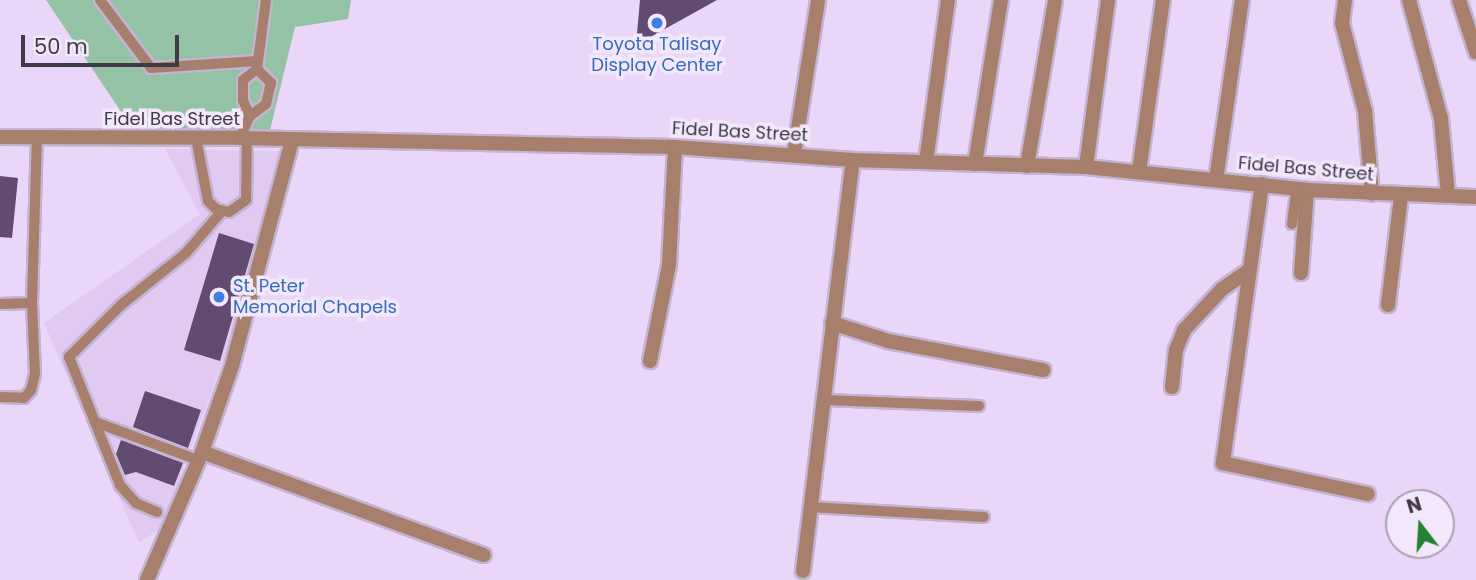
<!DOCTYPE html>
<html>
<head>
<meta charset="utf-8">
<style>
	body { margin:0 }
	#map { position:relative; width:1476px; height:580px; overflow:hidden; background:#e9d6f8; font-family:Poppins,sans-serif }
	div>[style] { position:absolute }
	.built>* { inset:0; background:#e0caf2 }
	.green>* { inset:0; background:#93c2a5 }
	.building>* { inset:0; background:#614b71 }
	.roads { filter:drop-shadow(2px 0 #c4b3d1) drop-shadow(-2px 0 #c4b3d1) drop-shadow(0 2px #c4b3d1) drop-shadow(0 -2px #c4b3d1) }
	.service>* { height:10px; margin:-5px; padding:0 5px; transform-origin:5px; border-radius:5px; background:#a77f6c }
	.minor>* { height:14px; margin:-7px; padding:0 7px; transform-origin:7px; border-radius:7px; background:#a77f6c }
	.tertiary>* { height:14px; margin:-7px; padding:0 7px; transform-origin:7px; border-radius:7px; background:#a77f6c }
	.dots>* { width:19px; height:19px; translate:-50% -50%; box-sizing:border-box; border:4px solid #f2e7fb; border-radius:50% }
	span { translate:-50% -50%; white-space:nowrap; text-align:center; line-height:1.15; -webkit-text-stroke:7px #f2e7fb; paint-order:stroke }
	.shop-label { font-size:18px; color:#366cbe }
	.left { translate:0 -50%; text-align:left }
	.street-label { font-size:18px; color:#403946 }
	.north { position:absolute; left:1385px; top:489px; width:70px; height:70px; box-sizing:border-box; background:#f2e7fb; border:2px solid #aba1b3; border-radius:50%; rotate:343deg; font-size:19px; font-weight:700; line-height:28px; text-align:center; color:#403946 }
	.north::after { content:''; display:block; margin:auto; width:24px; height:32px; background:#258132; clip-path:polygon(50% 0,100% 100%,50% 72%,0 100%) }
	.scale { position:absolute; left:21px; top:35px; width:158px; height:32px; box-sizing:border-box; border:4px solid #403946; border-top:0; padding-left:9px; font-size:21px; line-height:24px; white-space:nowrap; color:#403946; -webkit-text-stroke:5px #f2e7fb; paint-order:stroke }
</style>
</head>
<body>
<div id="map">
	<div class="built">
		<i style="clip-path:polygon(165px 149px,284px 151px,234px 330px,162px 527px,139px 543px,44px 323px,200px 214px)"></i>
	</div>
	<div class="green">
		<i style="clip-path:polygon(46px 0,351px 0,348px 19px,295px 27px,270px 130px,132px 128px)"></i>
	</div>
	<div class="building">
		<i style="clip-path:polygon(640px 0,717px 0,636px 45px)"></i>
		<i style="clip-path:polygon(0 176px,18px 178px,12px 238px,0 237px)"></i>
		<i style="clip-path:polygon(219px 233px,254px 244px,220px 361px,184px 350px)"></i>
		<i style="clip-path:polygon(145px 391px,201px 410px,188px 448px,133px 427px)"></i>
		<i style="clip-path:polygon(121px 440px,183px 463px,174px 486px,136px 472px,125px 475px,116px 454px)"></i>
	</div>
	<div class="roads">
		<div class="service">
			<i style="left:100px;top:0;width:85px;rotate:53.1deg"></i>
			<i style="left:151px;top:68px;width:107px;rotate:-3.7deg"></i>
			<i style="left:250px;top:116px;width:20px;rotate:-37deg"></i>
			<i style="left:266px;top:104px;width:22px;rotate:-77deg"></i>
			<i style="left:271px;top:83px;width:20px;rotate:-135deg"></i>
			<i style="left:196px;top:138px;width:64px;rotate:79.2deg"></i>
			<i style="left:208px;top:201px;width:11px;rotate:45deg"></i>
			<i style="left:216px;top:209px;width:13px;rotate:13deg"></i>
			<i style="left:229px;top:212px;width:21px;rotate:-35deg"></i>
			<i style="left:246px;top:200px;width:62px;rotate:-89.1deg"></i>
			<i style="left:240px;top:138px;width:24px;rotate:-66deg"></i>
			<i style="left:250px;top:116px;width:17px;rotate:-114deg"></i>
			<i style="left:243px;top:100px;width:20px;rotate:-90deg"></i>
			<i style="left:243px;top:80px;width:18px;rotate:-38deg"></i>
			<i style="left:257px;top:69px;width:70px;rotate:-82.6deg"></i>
			<i style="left:1292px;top:224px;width:35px;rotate:-83deg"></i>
			<i style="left:0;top:304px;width:32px;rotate:-2deg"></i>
			<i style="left:0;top:397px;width:24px;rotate:2deg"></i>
			<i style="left:24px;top:398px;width:11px;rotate:-49deg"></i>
			<i style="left:31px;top:390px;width:16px;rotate:-76deg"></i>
			<i style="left:35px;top:374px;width:71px;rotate:-92.4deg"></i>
			<i style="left:32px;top:303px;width:165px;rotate:-88.3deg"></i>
			<i style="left:824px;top:400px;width:155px;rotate:2.2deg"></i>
			<i style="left:95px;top:422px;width:110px;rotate:20.3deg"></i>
			<i style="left:811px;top:507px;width:173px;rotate:3.3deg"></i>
			<i style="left:157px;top:512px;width:23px;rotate:-157deg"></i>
			<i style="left:136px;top:503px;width:24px;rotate:-132deg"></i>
			<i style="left:120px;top:485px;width:138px;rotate:-111.7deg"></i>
			<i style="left:69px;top:357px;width:74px;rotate:-45deg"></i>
			<i style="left:121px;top:305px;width:83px;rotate:-38.7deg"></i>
			<i style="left:186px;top:253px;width:55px;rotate:-49.4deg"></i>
		</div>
		<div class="minor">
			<i style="left:1345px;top:0;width:23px;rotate:97deg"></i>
			<i style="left:1342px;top:23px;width:91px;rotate:75.4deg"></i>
			<i style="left:1365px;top:111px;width:83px;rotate:85.2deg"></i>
			<i style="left:1409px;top:0;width:123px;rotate:74.9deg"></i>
			<i style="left:1441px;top:119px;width:76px;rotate:84.7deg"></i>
			<i style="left:1459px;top:0;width:55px;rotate:71.9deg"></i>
			<i style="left:794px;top:154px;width:156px;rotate:-81.1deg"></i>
			<i style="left:926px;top:162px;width:163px;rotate:-82.3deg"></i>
			<i style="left:975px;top:164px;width:166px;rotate:-81deg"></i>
			<i style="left:1027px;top:166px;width:168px;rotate:-80.4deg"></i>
			<i style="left:1086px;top:167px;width:168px;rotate:-82.5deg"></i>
			<i style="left:1139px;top:172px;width:174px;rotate:-82.1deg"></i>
			<i style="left:1216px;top:180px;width:182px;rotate:-81.8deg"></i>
			<i style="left:1262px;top:184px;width:282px;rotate:98deg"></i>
			<i style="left:1223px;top:463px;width:148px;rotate:12.1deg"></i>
			<i style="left:1301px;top:273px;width:83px;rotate:-85.9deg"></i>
			<i style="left:1388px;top:305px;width:110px;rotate:-83.2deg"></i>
			<i style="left:832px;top:323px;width:59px;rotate:17.8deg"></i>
			<i style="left:888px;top:341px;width:158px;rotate:10.6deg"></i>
			<i style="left:650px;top:361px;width:98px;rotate:-78.8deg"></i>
			<i style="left:669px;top:265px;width:118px;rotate:-87.1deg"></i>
			<i style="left:1172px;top:387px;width:37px;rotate:-84deg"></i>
			<i style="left:1176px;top:350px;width:22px;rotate:-68deg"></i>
			<i style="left:1184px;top:330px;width:56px;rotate:-47.2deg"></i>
			<i style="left:1222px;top:289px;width:32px;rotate:-35deg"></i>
			<i style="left:202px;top:452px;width:300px;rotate:20.1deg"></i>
			<i style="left:803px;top:571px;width:414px;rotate:-83.1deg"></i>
			<i style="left:147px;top:580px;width:139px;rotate:-66.7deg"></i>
			<i style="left:202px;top:452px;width:91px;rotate:-70.8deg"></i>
			<i style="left:232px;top:366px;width:234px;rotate:-75.1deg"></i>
		</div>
		<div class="tertiary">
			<i style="left:0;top:137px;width:240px;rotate:0.2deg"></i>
			<i style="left:240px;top:138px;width:435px;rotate:1.2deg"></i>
			<i style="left:675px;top:147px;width:178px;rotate:4.2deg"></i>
			<i style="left:853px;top:160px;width:233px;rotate:1.7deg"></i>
			<i style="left:1086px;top:167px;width:222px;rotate:5.9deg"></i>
			<i style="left:1307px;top:190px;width:169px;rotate:2.4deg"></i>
		</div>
	</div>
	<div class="dots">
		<i style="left:657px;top:23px;background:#3f7fe0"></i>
		<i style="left:219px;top:297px;background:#3f7fe0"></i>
	</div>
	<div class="shop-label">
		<span style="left:657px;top:55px">Toyota Talisay<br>Display Center</span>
		<span class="left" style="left:233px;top:297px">St. Peter<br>Memorial Chapels</span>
	</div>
	<div class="street-label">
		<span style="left:172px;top:119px">Fidel Bas Street</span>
		<span style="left:740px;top:132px;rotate:3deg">Fidel Bas Street</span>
		<span style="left:1306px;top:169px;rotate:5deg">Fidel Bas Street</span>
	</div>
	<div class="north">N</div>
	<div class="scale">50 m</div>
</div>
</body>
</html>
